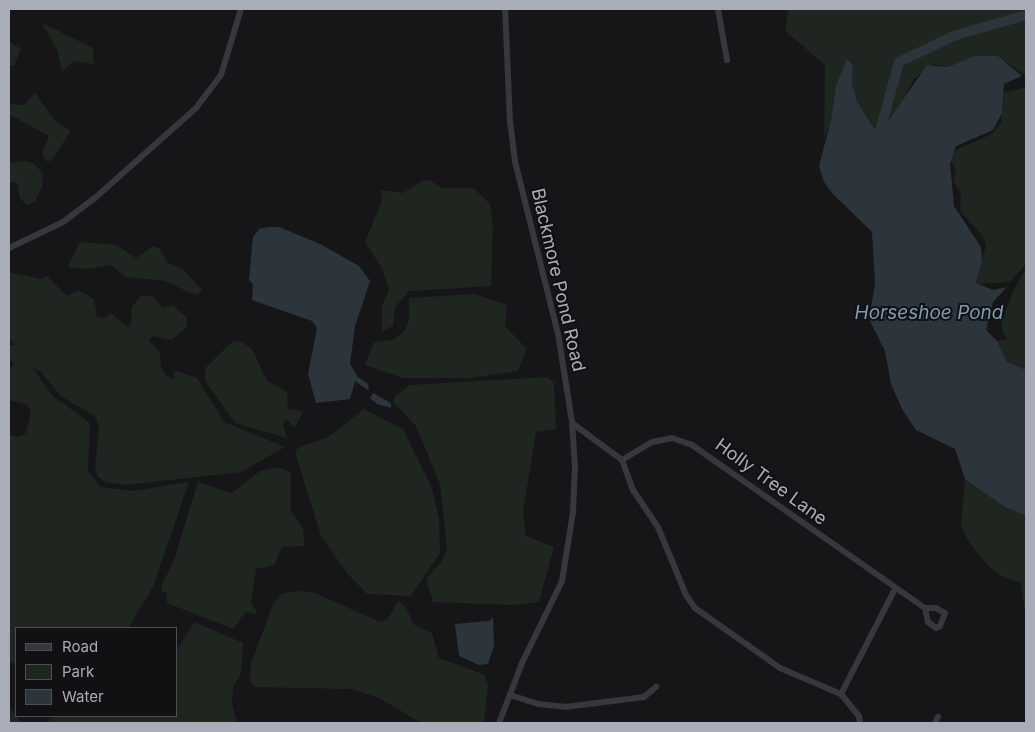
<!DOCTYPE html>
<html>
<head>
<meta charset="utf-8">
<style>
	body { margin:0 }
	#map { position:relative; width:1035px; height:732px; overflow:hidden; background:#161618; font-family:Inter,sans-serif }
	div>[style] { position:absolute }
	.green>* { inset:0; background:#1e261f }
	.water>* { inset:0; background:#2c353c }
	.river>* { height:10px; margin:-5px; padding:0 5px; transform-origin:5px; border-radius:5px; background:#2c353c }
	.minor>* { height:6px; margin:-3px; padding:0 3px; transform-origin:3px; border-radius:3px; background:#37383d }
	span { translate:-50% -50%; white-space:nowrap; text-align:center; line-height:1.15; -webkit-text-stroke:4px #111113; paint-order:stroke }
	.street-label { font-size:18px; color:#a8adb8 }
	.water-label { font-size:19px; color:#7f9bb3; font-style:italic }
	.frame { position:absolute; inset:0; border:10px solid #a8adb8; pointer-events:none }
	.legend { position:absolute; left:15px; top:627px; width:162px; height:90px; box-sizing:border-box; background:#111113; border:1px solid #4d4f55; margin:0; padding:6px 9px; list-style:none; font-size:15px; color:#a8adb8 }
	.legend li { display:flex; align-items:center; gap:10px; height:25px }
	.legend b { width:25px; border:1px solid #4d4f55 }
</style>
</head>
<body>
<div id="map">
	<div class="green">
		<i style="clip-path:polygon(788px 9px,1026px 9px,1026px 76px,998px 56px,974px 56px,948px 67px,932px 64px,914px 79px,899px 108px,882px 130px,873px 127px,857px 101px,852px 84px,853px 65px,847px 59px,836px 85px,831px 120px,824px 139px,825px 65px,785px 31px)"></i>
		<i style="clip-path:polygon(42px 23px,93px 48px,94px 64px,75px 61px,62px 71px,57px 49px)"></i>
		<i style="clip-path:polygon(10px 42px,21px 49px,14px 66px,9px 65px)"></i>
		<i style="clip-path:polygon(1026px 87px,1026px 264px,1010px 282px,980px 284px,977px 282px,986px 245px,982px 235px,960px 211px,961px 194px,953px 180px,956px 170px,949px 158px,958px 149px,992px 134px,1001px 123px,1004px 93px)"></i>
		<i style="clip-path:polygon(35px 93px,55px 121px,71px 131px,51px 161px,46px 161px,42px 154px,49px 136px,9px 114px,9px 104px,24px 105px)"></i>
		<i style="clip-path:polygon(24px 161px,33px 163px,43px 173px,42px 187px,35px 201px,28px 205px,20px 199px,17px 183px,11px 182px,9px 186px,9px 163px)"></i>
		<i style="clip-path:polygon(430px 180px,441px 188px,473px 188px,490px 204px,493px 224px,491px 286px,409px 291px,395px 307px,393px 326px,382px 331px,382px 306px,389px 291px,383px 270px,365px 242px,382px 201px,381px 190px,403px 193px,422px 181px)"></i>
		<i style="clip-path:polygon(80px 242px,116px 245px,136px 258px,153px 246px,160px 249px,168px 263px,182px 268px,203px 291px,195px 295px,165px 281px,125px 277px,111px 265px,89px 269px,72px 268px,68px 266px)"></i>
		<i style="clip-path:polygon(1026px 268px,1026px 370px,1007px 362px,997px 341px,1007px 339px,1002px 330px,1002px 321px,1013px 291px)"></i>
		<i style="clip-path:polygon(9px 272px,40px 279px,47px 276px,67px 296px,79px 290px,94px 299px,97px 317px,104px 318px,111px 313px,127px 327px,131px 324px,132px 307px,141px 295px,153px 297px,163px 308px,173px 305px,187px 318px,187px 327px,171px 340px,153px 336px,149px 341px,160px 352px,161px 367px,167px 376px,175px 379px,173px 374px,176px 371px,197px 378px,224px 422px,285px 447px,241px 472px,125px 485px,106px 482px,98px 477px,95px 469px,99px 430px,96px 417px,61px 396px,40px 371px,32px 367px,52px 395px,90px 423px,88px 471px,100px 487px,133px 491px,189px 482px,153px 587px,128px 628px,16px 628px,16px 665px,9px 661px,9px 435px,19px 437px,26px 433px,31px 411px,27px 404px,9px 400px,9px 371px,15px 363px,9px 360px,9px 346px,15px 345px,9px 337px)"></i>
		<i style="clip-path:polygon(475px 294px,507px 305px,505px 326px,527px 349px,518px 371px,471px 378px,403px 378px,365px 365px,374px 342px,393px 340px,405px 330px,409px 320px,409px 298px)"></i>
		<i style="clip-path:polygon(240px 341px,252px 349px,267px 381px,287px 392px,288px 409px,303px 411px,295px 428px,286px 419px,283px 426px,287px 438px,235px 423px,205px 381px,205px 368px,232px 342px)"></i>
		<i style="clip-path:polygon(547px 377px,554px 383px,556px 429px,536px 432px,523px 512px,526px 536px,554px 547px,539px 602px,513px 605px,433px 602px,426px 579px,442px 561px,447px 548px,440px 484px,416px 426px,394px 403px,394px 397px,410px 385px)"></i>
		<i style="clip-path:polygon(364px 409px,403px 429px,432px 488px,439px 519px,440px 553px,411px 596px,367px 594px,347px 573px,321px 536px,295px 452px,298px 448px,330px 436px)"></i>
		<i style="clip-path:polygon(279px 467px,291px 473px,291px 511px,303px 529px,305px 546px,282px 547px,274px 565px,256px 569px,251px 603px,258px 614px,245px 612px,233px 629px,167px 603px,167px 594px,161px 590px,162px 584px,173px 563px,198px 482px,232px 493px,260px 471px)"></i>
		<i style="clip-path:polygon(965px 479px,1003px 506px,1026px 516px,1026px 619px,1021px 583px,1002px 576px,987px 565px,965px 536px,961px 524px)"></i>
		<i style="clip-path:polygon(298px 591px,315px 593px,380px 622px,387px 620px,398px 601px,406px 607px,413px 624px,432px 633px,439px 658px,485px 675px,488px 686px,484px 723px,421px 723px,381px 699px,353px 689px,254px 687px,250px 681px,251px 663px,274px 602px,283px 593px)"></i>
		<i style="clip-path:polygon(194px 622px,243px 643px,241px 673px,233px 687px,232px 704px,237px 723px,47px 723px,53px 716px,176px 716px,176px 651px)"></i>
		<i style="clip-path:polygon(9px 708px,12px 711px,22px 723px,9px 723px)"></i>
	</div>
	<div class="water">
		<i style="clip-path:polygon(974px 56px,998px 56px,1022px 76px,1004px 84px,1002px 113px,993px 130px,956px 146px,950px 163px,954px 206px,981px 247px,982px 261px,976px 283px,993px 290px,1007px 287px,993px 302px,986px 330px,997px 341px,1007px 362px,1026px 370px,1026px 516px,1003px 506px,965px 479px,955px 449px,916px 430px,902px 409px,891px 384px,885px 351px,869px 319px,875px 284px,872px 232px,832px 193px,824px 182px,819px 166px,831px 120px,836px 85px,847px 59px,853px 65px,852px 84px,857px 101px,873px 127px,882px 130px,927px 65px,948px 67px)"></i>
		<i style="clip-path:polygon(269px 227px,279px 227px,320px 244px,359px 266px,370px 281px,355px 326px,350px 364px,358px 377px,368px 384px,369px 391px,355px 381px,350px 399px,316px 403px,308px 374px,317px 328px,312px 321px,252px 300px,253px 284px,249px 280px,253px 237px,259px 229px)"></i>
		<i style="clip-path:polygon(373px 393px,391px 403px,391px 408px,377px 404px,370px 398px)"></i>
		<i style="clip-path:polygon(493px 617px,494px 646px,488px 664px,479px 665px,459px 656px,455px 624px,489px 621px)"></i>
	</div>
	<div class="river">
		<i style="left:877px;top:142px;width:83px;rotate:-74.6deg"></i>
		<i style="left:899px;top:62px;width:63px;rotate:-25.3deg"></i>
		<i style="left:956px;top:35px;width:73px;rotate:-15.9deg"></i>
	</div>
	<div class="minor">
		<i style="left:718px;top:9px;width:52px;rotate:80deg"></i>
		<i style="left:9px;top:248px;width:60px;rotate:-25.7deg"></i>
		<i style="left:63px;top:222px;width:40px;rotate:-37deg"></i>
		<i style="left:95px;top:198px;width:135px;rotate:-41.7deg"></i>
		<i style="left:196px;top:108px;width:41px;rotate:-52.9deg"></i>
		<i style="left:221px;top:75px;width:69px;rotate:-73.1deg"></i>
		<i style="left:572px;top:423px;width:62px;rotate:36.5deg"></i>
		<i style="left:622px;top:460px;width:32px;rotate:70deg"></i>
		<i style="left:633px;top:490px;width:45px;rotate:56deg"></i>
		<i style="left:658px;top:527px;width:74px;rotate:67.6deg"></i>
		<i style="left:686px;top:595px;width:16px;rotate:55deg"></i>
		<i style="left:695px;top:608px;width:104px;rotate:35.2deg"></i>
		<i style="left:780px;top:668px;width:66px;rotate:23.1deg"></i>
		<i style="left:841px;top:694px;width:28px;rotate:51deg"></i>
		<i style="left:859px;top:716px;width:7px;rotate:82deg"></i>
		<i style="left:622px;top:460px;width:35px;rotate:-31deg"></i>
		<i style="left:652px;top:442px;width:20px;rotate:-11deg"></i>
		<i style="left:672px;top:438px;width:21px;rotate:19deg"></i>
		<i style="left:692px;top:445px;width:284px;rotate:35deg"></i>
		<i style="left:925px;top:608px;width:14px;rotate:78deg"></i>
		<i style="left:928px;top:622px;width:10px;rotate:37deg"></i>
		<i style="left:936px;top:628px;width:4px;rotate:-27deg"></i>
		<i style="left:940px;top:626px;width:14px;rotate:-69deg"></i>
		<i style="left:945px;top:613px;width:10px;rotate:-151deg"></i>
		<i style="left:936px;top:608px;width:11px;rotate:180deg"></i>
		<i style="left:841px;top:694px;width:118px;rotate:-62.8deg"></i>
		<i style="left:510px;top:695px;width:29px;rotate:18deg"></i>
		<i style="left:538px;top:704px;width:27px;rotate:6deg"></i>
		<i style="left:565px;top:707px;width:80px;rotate:-7.2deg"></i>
		<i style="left:644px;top:697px;width:16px;rotate:-40deg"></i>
		<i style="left:499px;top:723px;width:64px;rotate:-69deg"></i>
		<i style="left:522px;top:663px;width:91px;rotate:-64deg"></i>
		<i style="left:562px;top:581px;width:70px;rotate:-80.9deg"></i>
		<i style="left:573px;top:512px;width:45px;rotate:-87.5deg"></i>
		<i style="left:575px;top:467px;width:45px;rotate:-93.8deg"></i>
		<i style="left:572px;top:422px;width:89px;rotate:-99deg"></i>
		<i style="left:558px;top:334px;width:178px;rotate:-104deg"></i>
		<i style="left:515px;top:161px;width:39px;rotate:-97deg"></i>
		<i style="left:510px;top:122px;width:113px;rotate:-92.5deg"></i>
		<i style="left:935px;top:723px;width:7px;rotate:-63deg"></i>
	</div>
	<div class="street-label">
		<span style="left:558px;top:280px;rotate:77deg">Blackmore Pond Road</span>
		<span style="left:771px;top:482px;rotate:36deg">Holly Tree Lane</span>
	</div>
	<div class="water-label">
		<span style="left:929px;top:313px">Horseshoe Pond</span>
	</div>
	<div class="frame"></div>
	<ul class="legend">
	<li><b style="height:6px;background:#37383d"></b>Road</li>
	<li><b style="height:14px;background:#1e261f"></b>Park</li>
	<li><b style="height:14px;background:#2c353c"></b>Water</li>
	</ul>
</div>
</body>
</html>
